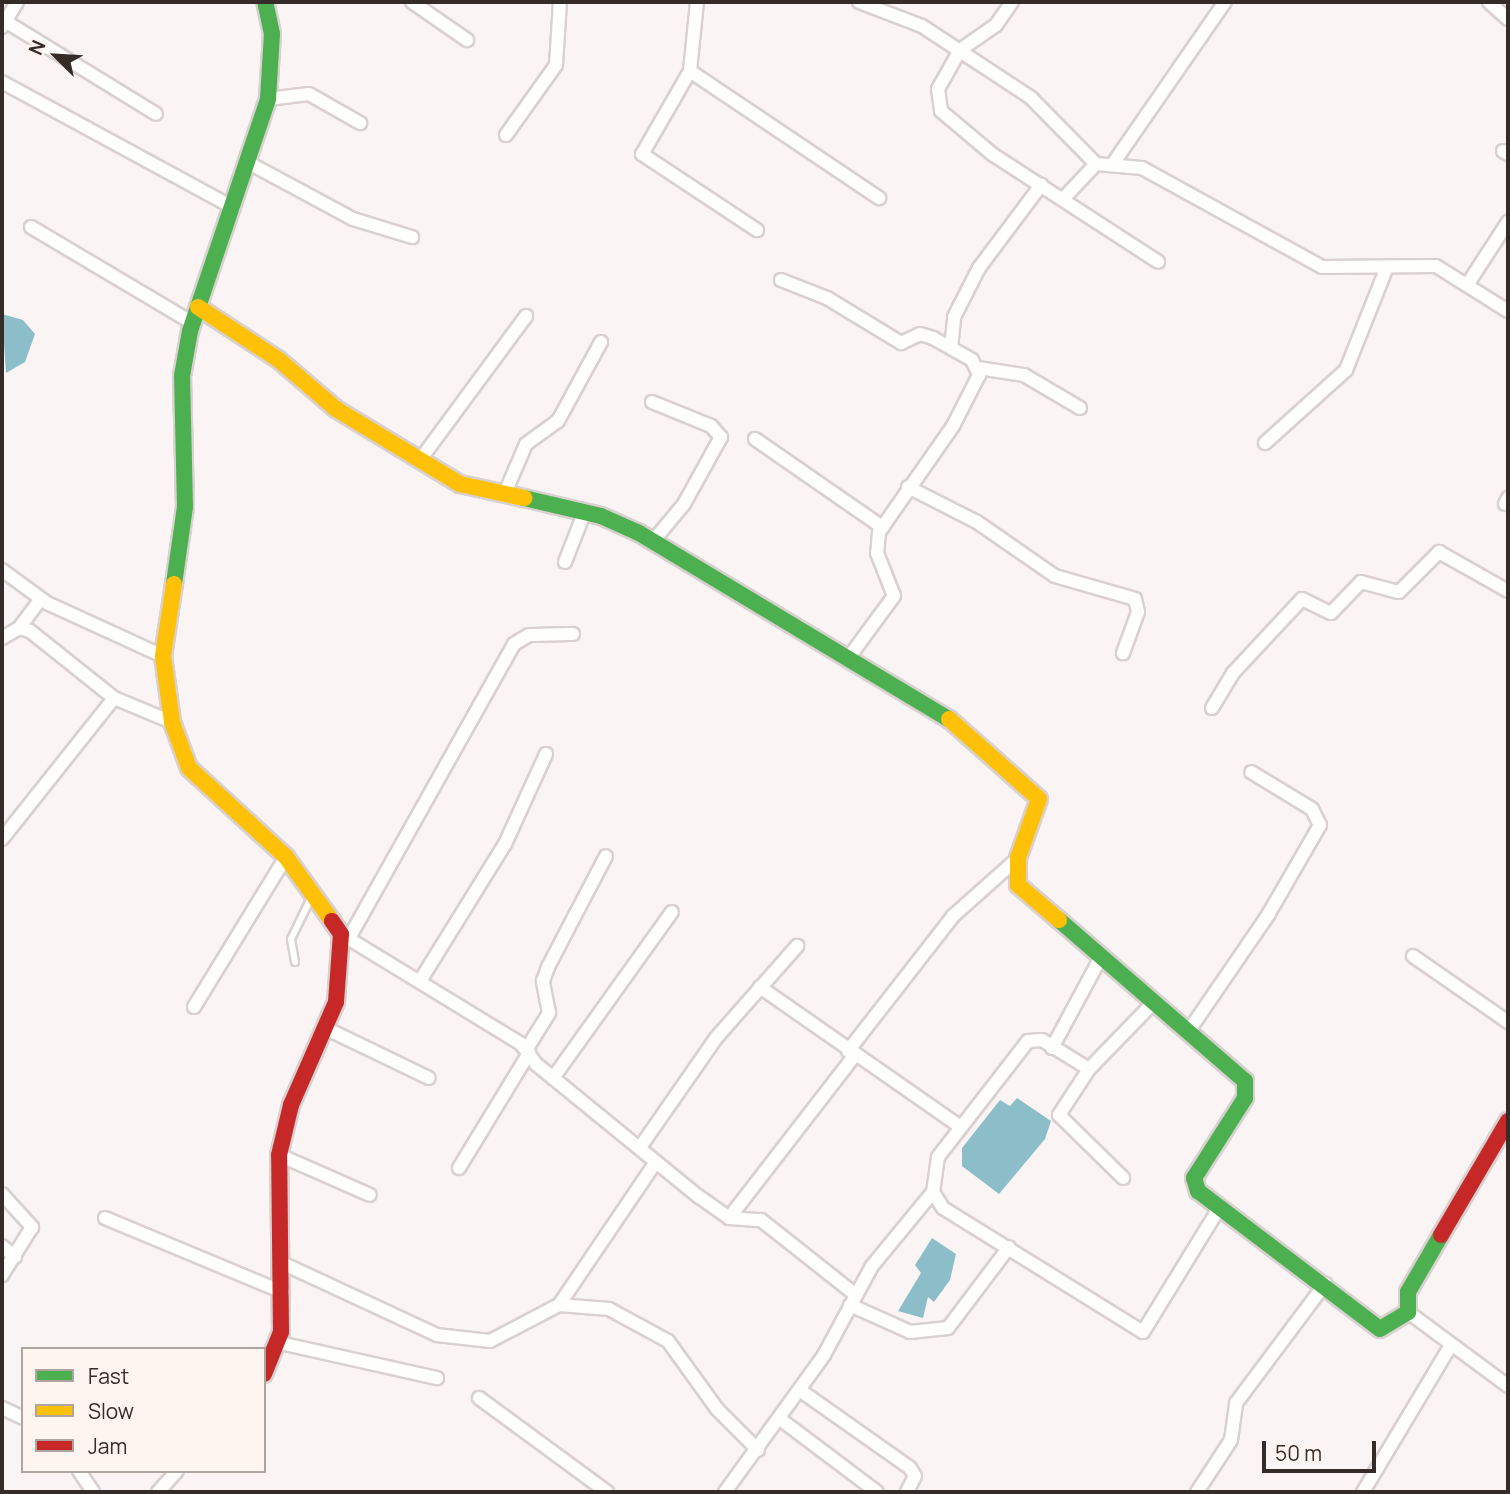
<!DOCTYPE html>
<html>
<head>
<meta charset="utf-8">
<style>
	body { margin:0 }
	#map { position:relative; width:1510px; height:1494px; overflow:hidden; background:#faf5f4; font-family:Manrope,sans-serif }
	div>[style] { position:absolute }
	.water>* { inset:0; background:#8bbec9 }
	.roads { filter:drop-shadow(2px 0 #d8d1cf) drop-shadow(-2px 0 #d8d1cf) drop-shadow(0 2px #d8d1cf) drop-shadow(0 -2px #d8d1cf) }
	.lane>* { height:6px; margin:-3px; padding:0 3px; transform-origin:3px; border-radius:3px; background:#fefefd }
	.street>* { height:12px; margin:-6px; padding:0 6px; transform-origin:6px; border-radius:6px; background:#fefefd }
	.fast>* { height:16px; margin:-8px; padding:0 8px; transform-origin:8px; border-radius:8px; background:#4caf50 }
	.slow>* { height:16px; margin:-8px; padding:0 8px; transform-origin:8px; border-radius:8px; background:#ffc107 }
	.jam>* { height:16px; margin:-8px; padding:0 8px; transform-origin:8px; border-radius:8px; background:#c62828 }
	span { translate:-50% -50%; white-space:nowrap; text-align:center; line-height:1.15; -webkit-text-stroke:6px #fef4f0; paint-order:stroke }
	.frame { position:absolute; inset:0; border:4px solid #352c29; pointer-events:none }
	.legend { position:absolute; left:21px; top:1347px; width:245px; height:126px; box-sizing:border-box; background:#fef4f0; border:2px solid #aea4a0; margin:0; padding:9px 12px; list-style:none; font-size:21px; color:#352c29 }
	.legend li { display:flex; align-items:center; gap:14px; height:35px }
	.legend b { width:35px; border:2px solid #aea4a0 }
	.north { position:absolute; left:21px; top:21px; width:70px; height:70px; -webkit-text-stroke:5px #fef4f0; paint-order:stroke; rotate:294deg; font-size:19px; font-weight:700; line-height:28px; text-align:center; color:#352c29 }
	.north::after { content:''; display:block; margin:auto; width:24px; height:32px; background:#352c29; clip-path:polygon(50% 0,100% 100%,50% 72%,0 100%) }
	.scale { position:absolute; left:1262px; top:1441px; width:114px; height:32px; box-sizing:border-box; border:4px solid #352c29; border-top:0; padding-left:9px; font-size:21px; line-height:24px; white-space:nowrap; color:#352c29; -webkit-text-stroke:5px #fef4f0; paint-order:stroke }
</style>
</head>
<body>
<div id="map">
	<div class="water">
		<i style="clip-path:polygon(2px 314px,23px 320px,35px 334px,25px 362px,6px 373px)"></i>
		<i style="clip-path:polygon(1017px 1098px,1051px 1121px,1045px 1139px,999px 1194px,962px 1166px,962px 1148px,1000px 1100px,1010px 1106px)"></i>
		<i style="clip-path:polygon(932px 1238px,956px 1254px,950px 1280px,934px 1302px,928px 1297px,923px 1318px,898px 1311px,921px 1273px,915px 1265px)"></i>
	</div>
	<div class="roads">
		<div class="lane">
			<i style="left:295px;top:962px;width:23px;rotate:-100deg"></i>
			<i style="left:291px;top:939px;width:46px;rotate:-64deg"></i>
		</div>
		<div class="street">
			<i style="left:412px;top:2px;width:67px;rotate:34.6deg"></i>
			<i style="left:697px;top:2px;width:69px;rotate:95.8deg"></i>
			<i style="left:690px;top:71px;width:96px;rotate:120deg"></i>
			<i style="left:642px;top:154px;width:138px;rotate:33.5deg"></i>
			<i style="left:859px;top:2px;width:67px;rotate:20.9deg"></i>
			<i style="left:922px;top:26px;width:131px;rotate:33.4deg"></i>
			<i style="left:1031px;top:98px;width:93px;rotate:45.4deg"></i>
			<i style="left:1096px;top:164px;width:46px;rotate:5deg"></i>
			<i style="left:1142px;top:168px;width:205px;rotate:28.8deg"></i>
			<i style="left:1322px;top:267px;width:114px;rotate:-0.5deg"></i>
			<i style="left:1436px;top:266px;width:85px;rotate:32deg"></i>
			<i style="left:1012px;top:2px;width:28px;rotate:125deg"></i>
			<i style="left:996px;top:25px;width:44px;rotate:145.2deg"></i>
			<i style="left:960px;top:50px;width:45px;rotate:119.4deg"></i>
			<i style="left:938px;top:89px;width:22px;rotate:82deg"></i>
			<i style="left:941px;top:111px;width:67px;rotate:40.1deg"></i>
			<i style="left:992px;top:154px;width:198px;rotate:33deg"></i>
			<i style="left:1489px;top:2px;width:25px;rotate:42deg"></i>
			<i style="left:5px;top:21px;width:177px;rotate:31.6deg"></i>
			<i style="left:2px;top:27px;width:29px;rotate:-59deg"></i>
			<i style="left:690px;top:71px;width:228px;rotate:33.9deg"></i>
			<i style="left:2px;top:82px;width:264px;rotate:28.5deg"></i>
			<i style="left:268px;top:99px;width:41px;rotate:-7deg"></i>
			<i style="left:309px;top:94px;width:59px;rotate:29.6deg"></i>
			<i style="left:506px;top:135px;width:86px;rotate:-54.5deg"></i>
			<i style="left:556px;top:65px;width:63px;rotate:-86.4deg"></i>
			<i style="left:1503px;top:151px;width:6px;rotate:31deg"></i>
			<i style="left:249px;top:163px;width:118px;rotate:28.3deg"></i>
			<i style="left:353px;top:219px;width:62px;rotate:17deg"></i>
			<i style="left:1112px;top:165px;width:198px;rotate:-55.3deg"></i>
			<i style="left:1063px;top:199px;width:48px;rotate:-46.7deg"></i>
			<i style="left:31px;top:227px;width:188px;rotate:30.7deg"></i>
			<i style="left:781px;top:280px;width:49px;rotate:21.4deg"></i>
			<i style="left:827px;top:298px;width:87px;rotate:31.3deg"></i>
			<i style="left:901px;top:343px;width:21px;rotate:-25deg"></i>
			<i style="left:920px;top:334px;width:14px;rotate:17deg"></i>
			<i style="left:933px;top:338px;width:45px;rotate:29.4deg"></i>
			<i style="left:972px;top:360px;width:17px;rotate:65deg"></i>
			<i style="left:979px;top:375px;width:57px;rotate:117deg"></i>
			<i style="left:953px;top:426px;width:129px;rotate:124.9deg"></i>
			<i style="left:879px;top:532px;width:21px;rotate:95deg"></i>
			<i style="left:877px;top:553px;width:46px;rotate:68.4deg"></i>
			<i style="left:894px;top:596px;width:79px;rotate:126.3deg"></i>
			<i style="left:1469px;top:282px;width:72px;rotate:-57deg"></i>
			<i style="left:951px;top:348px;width:31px;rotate:-84deg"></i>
			<i style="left:954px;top:317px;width:55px;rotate:-63deg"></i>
			<i style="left:979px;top:268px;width:104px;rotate:-53.2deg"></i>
			<i style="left:978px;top:368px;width:47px;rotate:8.7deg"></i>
			<i style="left:1024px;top:375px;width:65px;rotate:30.5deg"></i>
			<i style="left:652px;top:402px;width:64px;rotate:22.1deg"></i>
			<i style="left:711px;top:426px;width:15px;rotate:48deg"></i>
			<i style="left:721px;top:437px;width:77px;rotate:118.9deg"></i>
			<i style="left:684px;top:504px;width:47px;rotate:129.8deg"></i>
			<i style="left:755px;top:439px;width:155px;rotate:34.7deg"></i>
			<i style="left:1265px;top:443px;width:109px;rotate:-42deg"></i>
			<i style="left:1346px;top:370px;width:111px;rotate:-68.3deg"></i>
			<i style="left:420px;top:460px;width:179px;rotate:-53.6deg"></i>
			<i style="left:908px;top:487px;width:77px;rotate:26.9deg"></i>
			<i style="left:977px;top:522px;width:95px;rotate:34.7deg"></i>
			<i style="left:1055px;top:576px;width:83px;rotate:16deg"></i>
			<i style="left:1135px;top:599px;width:13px;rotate:77deg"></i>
			<i style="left:1138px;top:612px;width:44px;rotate:110.1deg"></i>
			<i style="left:505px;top:493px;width:53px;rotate:-66.8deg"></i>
			<i style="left:526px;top:444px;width:39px;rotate:-36deg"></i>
			<i style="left:558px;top:421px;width:90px;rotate:-61.4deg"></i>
			<i style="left:1505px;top:504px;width:7px;rotate:-63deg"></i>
			<i style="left:565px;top:562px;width:55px;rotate:-68.6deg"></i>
			<i style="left:2px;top:570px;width:56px;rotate:36.3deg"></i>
			<i style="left:47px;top:603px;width:128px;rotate:24.6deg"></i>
			<i style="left:19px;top:628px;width:36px;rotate:-53deg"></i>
			<i style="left:2px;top:638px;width:20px;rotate:-30deg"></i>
			<i style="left:19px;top:628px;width:11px;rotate:15deg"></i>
			<i style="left:30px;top:631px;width:107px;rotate:38.6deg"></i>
			<i style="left:114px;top:698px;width:63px;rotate:22.5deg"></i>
			<i style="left:1212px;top:708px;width:41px;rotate:-59deg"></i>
			<i style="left:1233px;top:673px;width:101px;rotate:-47deg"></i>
			<i style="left:1302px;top:599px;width:32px;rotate:26deg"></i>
			<i style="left:1331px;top:613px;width:43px;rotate:-45.9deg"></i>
			<i style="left:1361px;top:582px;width:39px;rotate:15deg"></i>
			<i style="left:1399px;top:592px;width:57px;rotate:-45deg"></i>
			<i style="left:1439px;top:552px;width:79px;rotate:29.5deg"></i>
			<i style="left:2px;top:839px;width:180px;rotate:-51.5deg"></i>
			<i style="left:341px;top:934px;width:211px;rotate:31.4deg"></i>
			<i style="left:521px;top:1044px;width:25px;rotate:53deg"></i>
			<i style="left:536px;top:1064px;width:209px;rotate:39.2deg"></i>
			<i style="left:698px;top:1196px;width:38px;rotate:35deg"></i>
			<i style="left:729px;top:1218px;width:32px;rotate:4deg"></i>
			<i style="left:761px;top:1220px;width:121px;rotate:38.3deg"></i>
			<i style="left:349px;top:938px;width:337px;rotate:-60.7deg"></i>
			<i style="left:514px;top:644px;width:17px;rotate:-31deg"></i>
			<i style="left:529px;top:635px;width:44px;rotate:-1.3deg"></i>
			<i style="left:1413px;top:956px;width:116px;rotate:34.8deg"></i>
			<i style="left:420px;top:981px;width:161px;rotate:-58.2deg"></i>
			<i style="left:505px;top:844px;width:99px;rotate:-65.5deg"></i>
			<i style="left:760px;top:987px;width:245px;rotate:34.9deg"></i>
			<i style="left:1154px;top:1002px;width:93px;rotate:134.1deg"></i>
			<i style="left:1089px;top:1069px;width:55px;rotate:-148.3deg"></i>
			<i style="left:1042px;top:1040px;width:14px;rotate:176deg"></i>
			<i style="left:1028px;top:1041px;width:147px;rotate:127.8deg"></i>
			<i style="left:938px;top:1157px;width:35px;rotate:98deg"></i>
			<i style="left:933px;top:1192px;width:19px;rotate:58deg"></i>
			<i style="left:943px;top:1208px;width:235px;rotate:31.8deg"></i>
			<i style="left:1143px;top:1332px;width:143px;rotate:-58.4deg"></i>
			<i style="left:194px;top:1007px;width:176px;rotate:-58.5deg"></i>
			<i style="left:325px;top:1028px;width:115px;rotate:25.7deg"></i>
			<i style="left:1188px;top:1032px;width:142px;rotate:-55.6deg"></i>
			<i style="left:1268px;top:915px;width:104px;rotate:-60deg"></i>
			<i style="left:1320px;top:825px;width:18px;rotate:-117deg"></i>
			<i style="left:1312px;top:809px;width:71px;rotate:-148.8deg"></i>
			<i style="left:1052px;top:1048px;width:103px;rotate:-61.7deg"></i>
			<i style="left:526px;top:1050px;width:44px;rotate:-58.1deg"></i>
			<i style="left:549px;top:1013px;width:33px;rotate:-101deg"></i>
			<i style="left:543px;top:981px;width:15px;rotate:-70deg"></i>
			<i style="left:548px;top:967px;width:125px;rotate:-62.4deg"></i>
			<i style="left:848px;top:1051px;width:171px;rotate:-52.1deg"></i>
			<i style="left:953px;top:916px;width:87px;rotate:-41.7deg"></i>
			<i style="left:1089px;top:1069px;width:55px;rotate:123.1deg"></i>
			<i style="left:1059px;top:1115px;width:90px;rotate:44.5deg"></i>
			<i style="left:553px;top:1078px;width:204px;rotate:-54.4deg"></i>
			<i style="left:641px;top:1146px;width:131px;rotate:-55.2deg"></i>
			<i style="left:716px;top:1038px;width:123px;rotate:-48.6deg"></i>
			<i style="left:279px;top:1155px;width:99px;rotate:23.7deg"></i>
			<i style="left:459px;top:1168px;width:135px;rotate:-58.7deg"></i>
			<i style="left:2px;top:1194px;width:45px;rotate:47.7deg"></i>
			<i style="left:32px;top:1227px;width:57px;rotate:122deg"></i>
			<i style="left:105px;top:1218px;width:193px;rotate:22.6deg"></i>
			<i style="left:729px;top:1218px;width:206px;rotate:-52.3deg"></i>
			<i style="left:2px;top:1246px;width:17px;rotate:40deg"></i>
			<i style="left:284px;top:1264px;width:169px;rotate:24.9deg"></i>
			<i style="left:437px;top:1335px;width:53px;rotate:6.5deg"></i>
			<i style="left:490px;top:1341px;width:78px;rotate:-27.6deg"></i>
			<i style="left:559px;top:1305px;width:173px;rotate:-55.9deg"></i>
			<i style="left:559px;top:1305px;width:50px;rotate:4.6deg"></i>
			<i style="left:609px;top:1309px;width:67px;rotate:28.5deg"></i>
			<i style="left:668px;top:1341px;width:84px;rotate:54.2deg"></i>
			<i style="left:717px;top:1409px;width:58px;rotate:45deg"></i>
			<i style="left:850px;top:1305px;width:66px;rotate:24.2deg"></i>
			<i style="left:910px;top:1332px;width:38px;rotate:-6deg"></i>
			<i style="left:948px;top:1328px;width:101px;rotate:-53deg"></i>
			<i style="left:1408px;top:1312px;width:124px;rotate:36.5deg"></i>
			<i style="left:280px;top:1343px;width:161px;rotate:12.6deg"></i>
			<i style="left:801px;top:1391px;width:133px;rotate:35.2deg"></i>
			<i style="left:910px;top:1468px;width:9px;rotate:58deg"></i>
			<i style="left:915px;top:1476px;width:18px;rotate:117deg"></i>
			<i style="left:479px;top:1398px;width:159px;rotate:36.3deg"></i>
			<i style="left:2px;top:1408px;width:23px;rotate:25deg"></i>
			<i style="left:780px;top:1419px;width:121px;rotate:37deg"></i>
			<i style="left:79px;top:1471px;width:25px;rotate:56deg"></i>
			<i style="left:158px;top:1492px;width:28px;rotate:-48deg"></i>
			<i style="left:725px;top:1492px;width:169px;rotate:-54.1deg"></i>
			<i style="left:824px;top:1355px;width:101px;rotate:-61.7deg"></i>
			<i style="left:872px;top:1266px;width:96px;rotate:-50.5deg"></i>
			<i style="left:1197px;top:1492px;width:62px;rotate:-56.8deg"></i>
			<i style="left:1231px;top:1440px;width:37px;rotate:-82deg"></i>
			<i style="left:1236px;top:1403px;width:149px;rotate:-53.2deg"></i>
			<i style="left:1363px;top:1492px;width:171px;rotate:-59.1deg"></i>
		</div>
		<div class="fast">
			<i style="left:524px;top:498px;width:79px;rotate:13.2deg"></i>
			<i style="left:601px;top:516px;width:42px;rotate:24.1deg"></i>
			<i style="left:639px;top:533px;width:362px;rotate:31deg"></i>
			<i style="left:174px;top:584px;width:78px;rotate:-81.9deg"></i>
			<i style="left:185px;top:507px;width:131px;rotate:-91.3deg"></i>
			<i style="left:182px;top:376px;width:46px;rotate:-79.9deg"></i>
			<i style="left:190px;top:331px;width:245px;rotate:-71.4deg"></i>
			<i style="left:268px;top:99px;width:65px;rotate:-86.5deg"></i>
			<i style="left:272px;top:34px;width:33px;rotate:-102deg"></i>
			<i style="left:1059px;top:920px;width:246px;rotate:40.9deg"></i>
			<i style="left:1245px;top:1081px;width:17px;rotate:90deg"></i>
			<i style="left:1245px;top:1098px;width:95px;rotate:122.5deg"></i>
			<i style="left:1194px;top:1178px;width:14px;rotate:73deg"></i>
			<i style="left:1198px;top:1191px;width:228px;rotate:37.2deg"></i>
			<i style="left:1380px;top:1329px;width:33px;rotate:-31deg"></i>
			<i style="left:1408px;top:1312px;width:20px;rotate:-90deg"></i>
			<i style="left:1408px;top:1292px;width:66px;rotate:-59.9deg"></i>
		</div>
		<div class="slow">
			<i style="left:198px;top:307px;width:97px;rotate:33.2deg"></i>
			<i style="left:279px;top:360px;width:75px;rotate:40.7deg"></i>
			<i style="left:336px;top:409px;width:145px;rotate:31.2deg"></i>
			<i style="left:460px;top:484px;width:66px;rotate:12.3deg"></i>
			<i style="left:174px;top:584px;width:73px;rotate:98.7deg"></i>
			<i style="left:163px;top:656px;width:67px;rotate:82.2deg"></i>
			<i style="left:172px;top:722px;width:49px;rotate:69.7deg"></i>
			<i style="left:189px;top:768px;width:132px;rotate:42.5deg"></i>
			<i style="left:286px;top:857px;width:79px;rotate:54.3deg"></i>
			<i style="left:949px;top:719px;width:120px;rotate:41.6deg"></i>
			<i style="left:1039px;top:799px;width:63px;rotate:109.6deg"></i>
			<i style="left:1018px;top:858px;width:27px;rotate:90deg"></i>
			<i style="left:1018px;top:885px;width:54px;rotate:40.5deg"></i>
		</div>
		<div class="jam">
			<i style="left:1441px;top:1235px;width:132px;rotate:-59.6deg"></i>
			<i style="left:264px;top:1374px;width:45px;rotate:-68deg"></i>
			<i style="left:281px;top:1332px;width:177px;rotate:-90.6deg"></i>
			<i style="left:279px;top:1155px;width:51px;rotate:-76.5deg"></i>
			<i style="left:291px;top:1105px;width:112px;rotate:-66.4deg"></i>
			<i style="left:336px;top:1002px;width:68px;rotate:-85.8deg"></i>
			<i style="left:341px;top:934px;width:16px;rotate:-125deg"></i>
		</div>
	</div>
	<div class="frame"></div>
	<ul class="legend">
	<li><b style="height:9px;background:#4caf50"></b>Fast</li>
	<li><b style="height:9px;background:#ffc107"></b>Slow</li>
	<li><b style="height:9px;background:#c62828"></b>Jam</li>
	</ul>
	<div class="north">N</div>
	<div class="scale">50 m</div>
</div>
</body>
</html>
